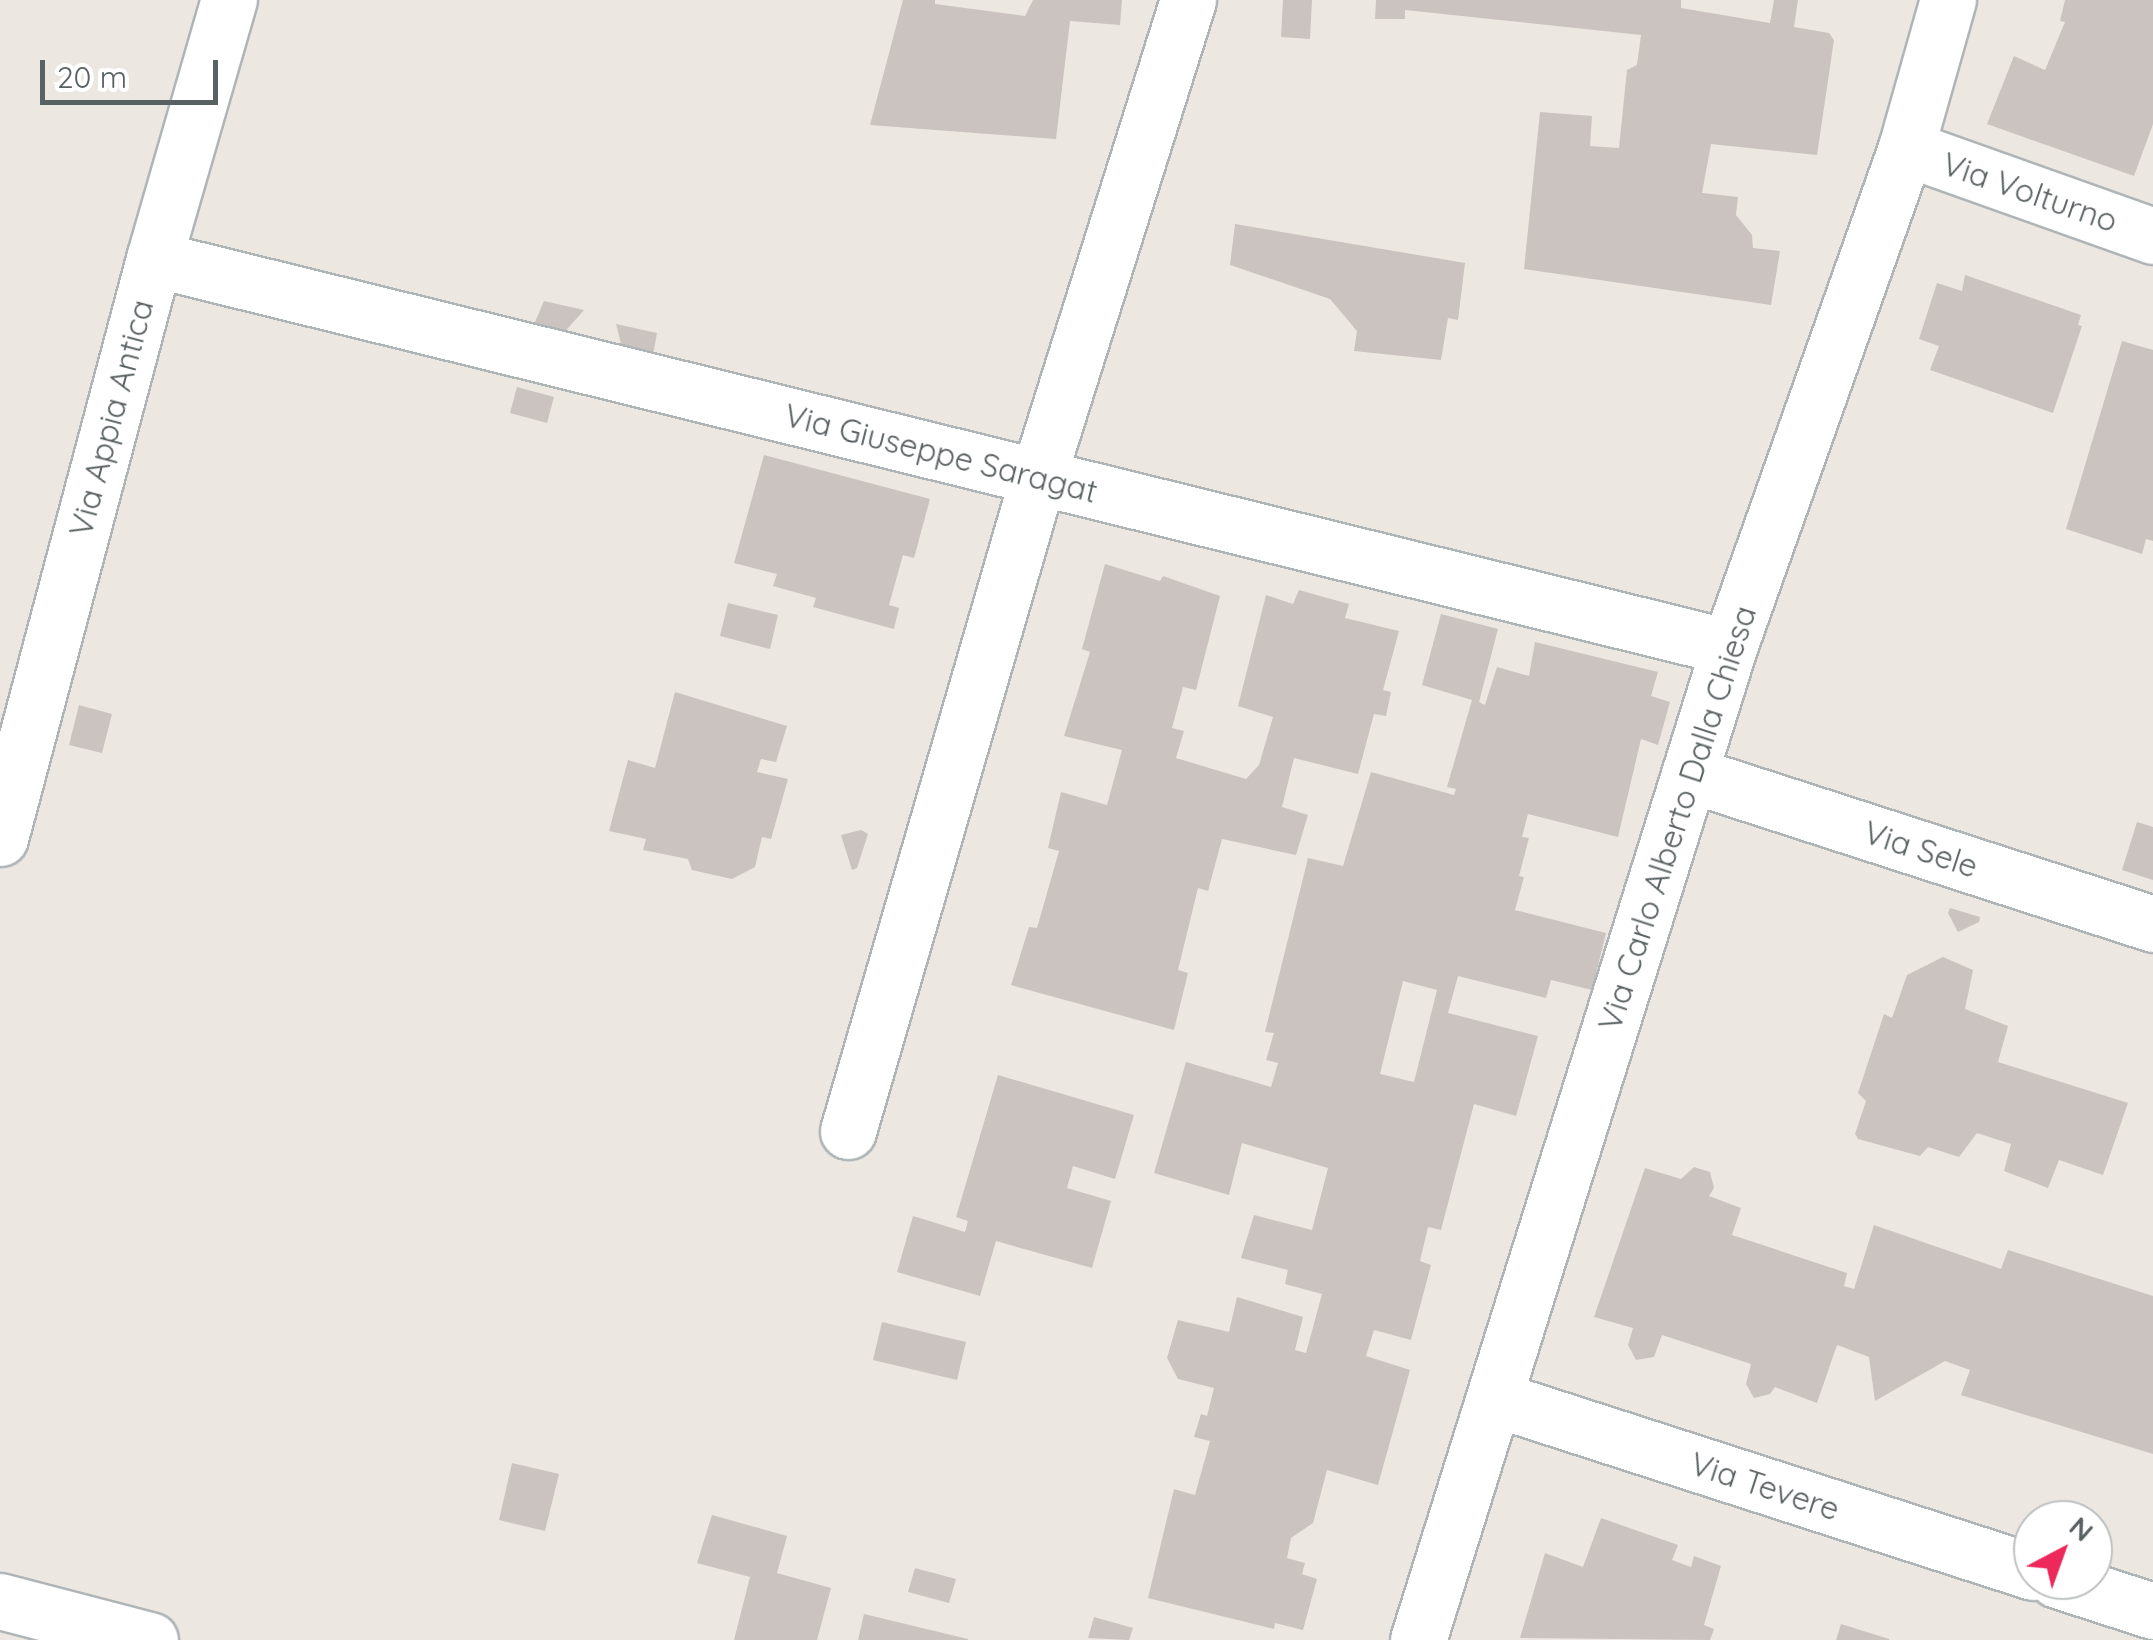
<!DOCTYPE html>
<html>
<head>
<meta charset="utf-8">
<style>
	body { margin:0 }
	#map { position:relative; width:2153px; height:1640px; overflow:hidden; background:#ede7e1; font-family:Quicksand,sans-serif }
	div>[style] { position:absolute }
	.building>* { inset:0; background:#cac3c0 }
	.roads { filter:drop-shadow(2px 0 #afb5b7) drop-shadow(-2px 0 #afb5b7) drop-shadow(0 2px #afb5b7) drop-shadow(0 -2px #afb5b7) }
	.street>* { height:55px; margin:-27.5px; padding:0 27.5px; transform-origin:27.5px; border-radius:27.5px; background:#fff }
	span { translate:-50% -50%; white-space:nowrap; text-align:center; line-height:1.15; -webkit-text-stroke:9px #fff; paint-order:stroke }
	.street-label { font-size:32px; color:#5a6163 }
	.north { position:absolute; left:2013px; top:1500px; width:100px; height:100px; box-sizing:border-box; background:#fff; border:2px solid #bdc0c1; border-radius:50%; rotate:41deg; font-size:28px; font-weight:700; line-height:40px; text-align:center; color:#5a6163 }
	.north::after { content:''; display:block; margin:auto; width:35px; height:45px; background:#ed285a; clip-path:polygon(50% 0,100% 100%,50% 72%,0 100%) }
	.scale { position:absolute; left:40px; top:60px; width:178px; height:45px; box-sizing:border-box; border:5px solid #5a6163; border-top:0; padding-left:12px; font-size:30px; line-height:35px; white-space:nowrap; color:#5a6163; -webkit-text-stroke:8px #fff; paint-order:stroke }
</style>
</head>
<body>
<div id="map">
	<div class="building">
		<i style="clip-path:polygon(903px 0,935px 0,935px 4px,1025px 16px,1033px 0,1122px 0,1120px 25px,1070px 21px,1056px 139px,870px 125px)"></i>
		<i style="clip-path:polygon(1283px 0,1312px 0,1310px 39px,1281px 37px)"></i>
		<i style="clip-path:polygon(1376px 0,1681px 0,1681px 8px,1770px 23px,1774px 0,1798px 0,1794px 27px,1829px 33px,1834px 40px,1817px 155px,1711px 144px,1702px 193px,1738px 197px,1736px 215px,1752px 235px,1753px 248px,1780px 251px,1771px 305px,1524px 269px,1540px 112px,1592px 116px,1590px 146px,1619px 148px,1627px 70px,1637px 65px,1641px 35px,1405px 10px,1405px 19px,1375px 19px)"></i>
		<i style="clip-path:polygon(2065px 0,2153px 0,2153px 124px,2134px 176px,1987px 124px,2014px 56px,2045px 70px,2065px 22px,2060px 21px)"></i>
		<i style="clip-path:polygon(1235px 224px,1465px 263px,1458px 320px,1448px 318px,1441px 360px,1354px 351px,1357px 331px,1330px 299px,1230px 265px)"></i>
		<i style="clip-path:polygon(1965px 275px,2081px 315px,2078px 325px,2082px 326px,2053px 413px,1930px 370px,1939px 346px,1919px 339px,1937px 283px,1962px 291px)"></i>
		<i style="clip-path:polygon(544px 301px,584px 310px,555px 343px,529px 336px)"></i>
		<i style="clip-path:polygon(616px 324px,657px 333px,651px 365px,625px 359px)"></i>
		<i style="clip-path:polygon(2122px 341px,2153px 350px,2153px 541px,2146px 539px,2142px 554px,2066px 529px)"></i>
		<i style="clip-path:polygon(517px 387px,554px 397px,547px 423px,510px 413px)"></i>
		<i style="clip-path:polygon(764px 455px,930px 499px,914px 558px,903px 555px,889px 605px,899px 608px,894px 629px,813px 607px,816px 598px,773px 586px,777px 574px,734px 563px)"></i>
		<i style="clip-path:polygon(1105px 564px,1160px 581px,1163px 576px,1220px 596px,1196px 690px,1183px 687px,1172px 728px,1184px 731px,1176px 758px,1246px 779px,1259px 765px,1273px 717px,1238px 706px,1266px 595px,1293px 604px,1299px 590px,1349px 604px,1345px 618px,1399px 631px,1383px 690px,1391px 692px,1386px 716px,1374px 714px,1358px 774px,1294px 758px,1282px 807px,1308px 815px,1296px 855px,1222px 839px,1208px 891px,1198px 888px,1178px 970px,1188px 973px,1174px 1030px,1011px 985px,1029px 927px,1037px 928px,1059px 851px,1048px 848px,1061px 792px,1107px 805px,1122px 750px,1064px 736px,1090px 652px,1082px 649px)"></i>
		<i style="clip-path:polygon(728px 603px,778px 615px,770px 649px,720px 636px)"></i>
		<i style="clip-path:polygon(evenodd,1441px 614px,1498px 629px,1479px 702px,1485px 705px,1497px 667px,1529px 676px,1535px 642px,1658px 672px,1651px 696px,1670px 702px,1658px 745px,1641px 739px,1618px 837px,1528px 814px,1522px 837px,1529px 838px,1519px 876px,1524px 877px,1515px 910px,1606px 933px,1592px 990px,1551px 980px,1546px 998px,1458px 976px,1448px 1013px,1538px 1036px,1516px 1116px,1474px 1104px,1441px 1230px,1428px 1227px,1420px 1261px,1431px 1265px,1411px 1340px,1374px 1330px,1366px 1356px,1410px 1370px,1378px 1485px,1327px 1470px,1313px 1523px,1291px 1538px,1287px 1558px,1305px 1563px,1302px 1574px,1317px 1579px,1303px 1630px,1275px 1623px,1274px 1629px,1148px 1598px,1174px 1489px,1195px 1495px,1210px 1441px,1194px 1437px,1201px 1414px,1207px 1416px,1214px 1388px,1178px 1379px,1167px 1358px,1178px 1320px,1229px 1332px,1237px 1297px,1303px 1317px,1295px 1350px,1306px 1353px,1322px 1294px,1285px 1284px,1288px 1270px,1241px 1258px,1254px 1215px,1312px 1230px,1328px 1168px,1242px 1143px,1229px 1195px,1154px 1173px,1186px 1062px,1271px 1087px,1278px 1063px,1266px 1060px,1274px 1033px,1265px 1032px,1308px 858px,1343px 866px,1371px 772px,1454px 795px,1456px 789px,1447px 787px,1472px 700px,1422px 685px,1441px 614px,1403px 981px,1437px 990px,1414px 1082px,1380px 1074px,1403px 981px)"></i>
		<i style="clip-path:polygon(675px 692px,787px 726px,776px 762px,761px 759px,757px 772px,788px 779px,771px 839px,762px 837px,755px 867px,732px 879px,692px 870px,688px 859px,643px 850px,646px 839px,609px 831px,628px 760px,655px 768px)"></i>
		<i style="clip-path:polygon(79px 705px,112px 714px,102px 753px,69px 745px)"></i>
		<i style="clip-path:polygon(2137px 822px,2153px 827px,2153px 880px,2122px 870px)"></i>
		<i style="clip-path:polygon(861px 830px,868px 834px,857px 868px,852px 870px,841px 835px)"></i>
		<i style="clip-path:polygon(1950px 908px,1980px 917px,1979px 922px,1958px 932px,1948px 913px)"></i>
		<i style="clip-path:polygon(1943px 957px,1973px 970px,1965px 1009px,2008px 1026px,1998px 1062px,2128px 1103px,2103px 1175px,2059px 1160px,2048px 1188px,2004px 1171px,2011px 1144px,1977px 1133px,1959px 1157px,1928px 1147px,1920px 1156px,1858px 1139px,1855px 1134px,1866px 1101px,1858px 1093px,1884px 1014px,1892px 1018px,1907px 975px)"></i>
		<i style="clip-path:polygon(998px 1075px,1134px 1115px,1115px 1179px,1073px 1166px,1067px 1188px,1111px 1201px,1092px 1268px,996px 1241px,980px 1296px,897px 1272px,913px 1216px,965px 1232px,968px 1221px,956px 1217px)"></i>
		<i style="clip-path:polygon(1694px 1167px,1710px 1172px,1714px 1188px,1709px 1196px,1741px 1208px,1732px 1235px,1847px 1273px,1844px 1286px,1854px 1289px,1874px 1225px,2001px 1269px,2008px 1250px,2153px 1296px,2153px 1454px,1961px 1395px,1970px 1370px,1945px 1361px,1875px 1401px,1869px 1357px,1837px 1345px,1817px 1403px,1775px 1387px,1770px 1394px,1754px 1398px,1746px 1384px,1751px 1364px,1662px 1335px,1654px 1357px,1636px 1360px,1628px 1345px,1633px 1328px,1594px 1317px,1645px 1168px,1681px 1179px)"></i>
		<i style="clip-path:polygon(882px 1322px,966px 1342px,957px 1380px,873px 1360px)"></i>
		<i style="clip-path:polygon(512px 1463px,559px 1474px,545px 1531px,499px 1520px)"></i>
		<i style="clip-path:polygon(712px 1515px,787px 1536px,777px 1573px,831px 1588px,817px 1640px,734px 1640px,750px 1577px,697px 1563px)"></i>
		<i style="clip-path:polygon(1601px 1518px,1678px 1545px,1672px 1560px,1691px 1567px,1694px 1556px,1721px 1566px,1704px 1625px,1714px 1629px,1710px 1640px,1520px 1638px,1545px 1553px,1583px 1567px)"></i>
		<i style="clip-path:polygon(915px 1568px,956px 1579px,949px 1603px,908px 1592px)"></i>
		<i style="clip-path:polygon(864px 1614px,968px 1639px,968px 1640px,858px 1640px)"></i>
		<i style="clip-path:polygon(1094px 1617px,1133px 1628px,1129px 1640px,1088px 1638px)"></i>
		<i style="clip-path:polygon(1841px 1624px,1889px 1639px,1889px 1640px,1836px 1640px)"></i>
	</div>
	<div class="roads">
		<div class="street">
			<i style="left:1906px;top:148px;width:262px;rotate:19.6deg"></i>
			<i style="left:154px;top:259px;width:1622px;rotate:13.84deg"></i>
			<i style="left:1689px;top:774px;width:488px;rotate:17.9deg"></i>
			<i style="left:0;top:838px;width:599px;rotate:-75.11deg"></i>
			<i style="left:154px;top:259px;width:270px;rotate:-73.9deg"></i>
			<i style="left:848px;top:1131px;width:681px;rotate:-73.8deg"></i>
			<i style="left:1038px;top:477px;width:500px;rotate:-72.54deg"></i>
			<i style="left:1496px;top:1399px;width:564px;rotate:17.86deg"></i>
			<i style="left:2057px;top:1580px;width:101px;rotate:17.9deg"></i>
			<i style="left:0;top:1601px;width:155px;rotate:14.6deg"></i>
			<i style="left:1418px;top:1640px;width:1041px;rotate:-72.61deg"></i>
			<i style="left:1729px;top:647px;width:529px;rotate:-70.47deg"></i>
			<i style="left:1906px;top:148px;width:154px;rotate:-74.2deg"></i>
		</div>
	</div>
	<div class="street-label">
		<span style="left:2030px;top:192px;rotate:19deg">Via Volturno</span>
		<span style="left:111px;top:418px;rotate:-75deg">Via Appia Antica</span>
		<span style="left:941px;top:453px;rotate:14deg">Via Giuseppe Saragat</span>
		<span style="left:1677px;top:818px;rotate:-72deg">Via Carlo Alberto Dalla Chiesa</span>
		<span style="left:1921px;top:849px;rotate:18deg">Via Sele</span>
		<span style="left:1765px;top:1486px;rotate:18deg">Via Tevere</span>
	</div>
	<div class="north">N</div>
	<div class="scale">20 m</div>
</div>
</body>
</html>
